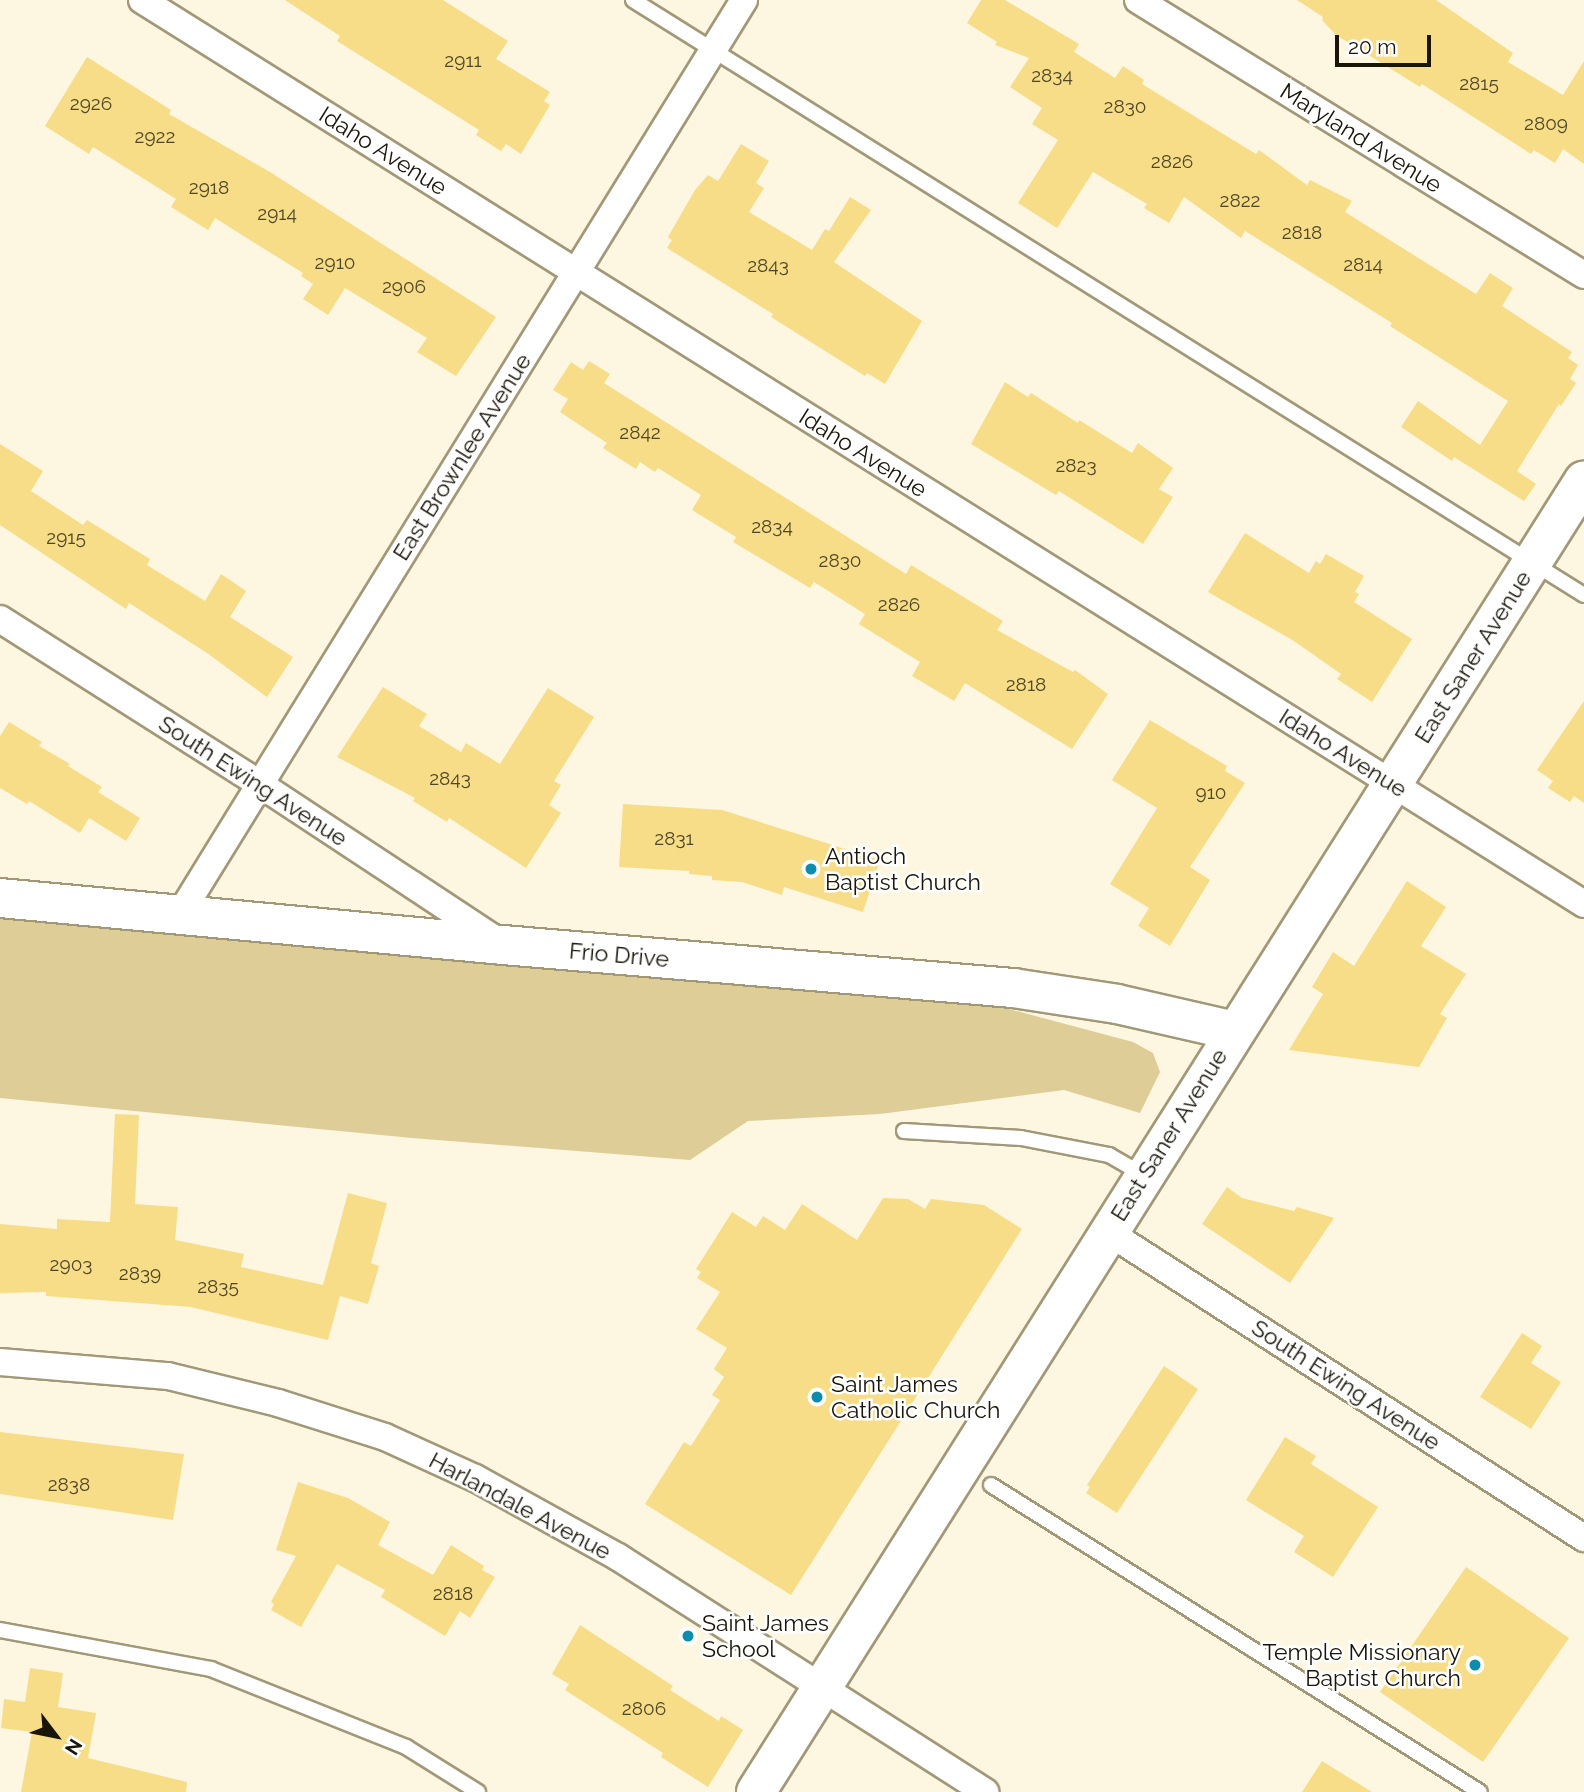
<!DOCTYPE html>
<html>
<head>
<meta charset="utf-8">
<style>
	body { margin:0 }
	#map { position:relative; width:1584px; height:1792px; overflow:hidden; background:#fdf7e2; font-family:Raleway,sans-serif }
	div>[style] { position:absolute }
	.green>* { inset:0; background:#decd96 }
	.building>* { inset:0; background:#f7dd87 }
	.roads { filter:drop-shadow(2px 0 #a29878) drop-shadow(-2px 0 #a29878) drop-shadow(0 2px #a29878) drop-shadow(0 -2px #a29878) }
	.lane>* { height:14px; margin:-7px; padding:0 7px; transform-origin:7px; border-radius:7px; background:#fff }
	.street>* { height:26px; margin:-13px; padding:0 13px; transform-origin:13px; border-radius:13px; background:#fff }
	.secondary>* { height:38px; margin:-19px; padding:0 19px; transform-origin:19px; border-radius:19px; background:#fff }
	.dots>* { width:19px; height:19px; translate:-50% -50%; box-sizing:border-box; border:4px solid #fff; border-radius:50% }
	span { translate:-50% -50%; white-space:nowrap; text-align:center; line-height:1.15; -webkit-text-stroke:5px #fff; paint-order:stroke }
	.number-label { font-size:19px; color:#504728 }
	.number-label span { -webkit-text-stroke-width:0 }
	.street-label { font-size:23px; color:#191509 }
	.poi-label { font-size:23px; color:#191509 }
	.left { translate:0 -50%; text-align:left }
	.right { translate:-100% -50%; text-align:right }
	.north { position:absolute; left:21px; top:1701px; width:70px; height:70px; -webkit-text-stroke:5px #fff; paint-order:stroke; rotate:122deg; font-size:19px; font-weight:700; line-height:28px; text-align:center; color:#191509 }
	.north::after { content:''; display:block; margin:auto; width:24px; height:32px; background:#191509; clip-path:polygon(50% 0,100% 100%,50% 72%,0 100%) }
	.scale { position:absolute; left:1335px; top:35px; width:96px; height:32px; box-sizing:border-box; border:4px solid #191509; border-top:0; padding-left:9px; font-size:21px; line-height:24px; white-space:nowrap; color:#191509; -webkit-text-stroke:5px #fff; paint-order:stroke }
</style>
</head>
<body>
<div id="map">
	<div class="green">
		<i style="clip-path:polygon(0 918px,994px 1005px,1133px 1042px,1153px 1053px,1160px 1072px,1140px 1113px,1064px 1090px,880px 1114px,748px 1121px,690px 1160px,412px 1138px,0 1098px)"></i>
	</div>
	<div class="building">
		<i style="clip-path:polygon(285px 0,443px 0,508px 41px,496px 59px,550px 92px,544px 101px,550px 105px,521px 154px,506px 144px,501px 151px,476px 135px,479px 130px,337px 41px,340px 36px)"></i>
		<i style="clip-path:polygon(981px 0,1005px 0,1079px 44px,1074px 52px,1115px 78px,1123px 66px,1144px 80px,1142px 84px,1256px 154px,1259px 150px,1307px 185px,1310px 180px,1352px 201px,1345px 212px,1476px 294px,1490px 273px,1513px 288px,1502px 306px,1572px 352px,1568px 358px,1578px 365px,1570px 379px,1576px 383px,1561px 406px,1559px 404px,1517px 471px,1536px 484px,1524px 501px,1454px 457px,1452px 461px,1401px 427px,1418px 401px,1480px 445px,1508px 401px,1390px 326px,1392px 323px,1245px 231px,1241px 238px,1184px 197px,1169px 223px,1144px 208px,1147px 204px,1093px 172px,1057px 228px,1018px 203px,1058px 140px,1032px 124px,1042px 108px,1010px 87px,1029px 58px,995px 45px,997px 42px,967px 23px)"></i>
		<i style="clip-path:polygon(1297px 0,1436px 0,1513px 53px,1508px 62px,1563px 95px,1584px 61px,1584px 164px,1563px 149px,1555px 163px,1534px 150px,1531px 154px,1422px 84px,1420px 87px,1336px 35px,1322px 20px,1323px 17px)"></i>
		<i style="clip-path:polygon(87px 57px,171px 110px,169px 114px,270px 172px,496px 317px,456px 376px,417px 352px,427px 338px,345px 288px,328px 315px,303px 299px,313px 284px,301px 276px,303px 273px,215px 218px,208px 230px,171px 207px,176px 199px,93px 147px,89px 154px,45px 126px)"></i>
		<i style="clip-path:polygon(741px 144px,769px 161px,756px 183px,764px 188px,749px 212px,812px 250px,825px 229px,829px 231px,850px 197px,871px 210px,834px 262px,922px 321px,885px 384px,867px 373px,865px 376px,771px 317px,773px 314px,667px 248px,672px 240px,668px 237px,695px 190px,708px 175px,718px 181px)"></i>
		<i style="clip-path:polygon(589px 361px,610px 374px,604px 383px,906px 574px,911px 565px,1003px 621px,997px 630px,1073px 672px,1075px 670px,1108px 694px,1072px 749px,965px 683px,954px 701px,912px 676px,920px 662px,859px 624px,865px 614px,814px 582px,810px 588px,733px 542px,736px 537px,692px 510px,701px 495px,658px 468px,655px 472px,640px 462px,636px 469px,603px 448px,607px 443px,560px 412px,568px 399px,553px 390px,571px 362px,583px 370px)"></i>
		<i style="clip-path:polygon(1005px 382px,1028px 397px,1031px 393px,1078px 423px,1079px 420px,1132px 453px,1138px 443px,1173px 468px,1159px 489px,1173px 497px,1143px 544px,1059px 491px,1056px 495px,971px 444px)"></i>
		<i style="clip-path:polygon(0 444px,43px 471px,31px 491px,83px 525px,87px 520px,150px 559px,147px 565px,205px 601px,221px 574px,246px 591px,230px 617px,293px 657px,267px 697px,207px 653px,129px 603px,126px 609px,0 525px)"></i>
		<i style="clip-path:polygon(1245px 533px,1309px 573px,1316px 561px,1320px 564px,1326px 554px,1364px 576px,1355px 592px,1359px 594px,1354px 602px,1412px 639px,1372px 702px,1337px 679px,1341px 674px,1294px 641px,1208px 592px)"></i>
		<i style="clip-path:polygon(383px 687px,427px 714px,419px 726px,461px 752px,466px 743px,500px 764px,548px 688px,594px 717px,554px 781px,561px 785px,549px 805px,561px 813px,526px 868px,449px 818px,447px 822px,413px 801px,415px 798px,337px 757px)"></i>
		<i style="clip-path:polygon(1584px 701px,1584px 803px,1574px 796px,1570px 802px,1548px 788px,1553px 781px,1537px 770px)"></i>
		<i style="clip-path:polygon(1150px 720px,1227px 766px,1225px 771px,1245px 783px,1190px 867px,1210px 880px,1170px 946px,1138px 926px,1149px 908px,1110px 884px,1157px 808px,1112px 780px)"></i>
		<i style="clip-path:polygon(9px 722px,42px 742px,39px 746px,70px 764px,68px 766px,102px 787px,98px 792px,140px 818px,126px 841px,89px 818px,80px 833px,29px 801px,27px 804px,0 788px,0 736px)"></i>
		<i style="clip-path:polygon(623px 804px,722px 810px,880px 860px,863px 912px,784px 887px,782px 895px,742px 882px,712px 880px,712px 876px,689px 874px,689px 871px,619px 867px)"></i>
		<i style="clip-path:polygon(1407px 881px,1446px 907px,1421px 946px,1466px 974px,1440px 1014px,1447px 1018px,1419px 1067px,1289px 1050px,1323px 994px,1312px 987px,1333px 952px,1354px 966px)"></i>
		<i style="clip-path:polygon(115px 1114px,139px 1115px,135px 1204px,178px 1207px,175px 1240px,244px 1254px,241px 1267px,323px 1285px,348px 1193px,387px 1203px,371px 1263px,379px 1266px,368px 1304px,340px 1296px,328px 1340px,191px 1307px,46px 1296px,46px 1292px,0 1293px,0 1224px,57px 1229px,57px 1219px,110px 1222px)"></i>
		<i style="clip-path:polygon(1227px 1187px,1242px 1198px,1294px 1211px,1297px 1207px,1334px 1218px,1290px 1283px,1202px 1224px)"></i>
		<i style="clip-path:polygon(883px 1198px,908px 1199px,925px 1209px,931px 1199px,984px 1205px,1022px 1229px,791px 1595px,645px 1504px,684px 1442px,691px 1446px,720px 1400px,712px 1395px,724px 1377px,714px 1369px,727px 1348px,696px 1329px,720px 1292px,697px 1278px,701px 1272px,696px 1269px,732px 1212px,756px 1227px,763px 1216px,785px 1230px,802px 1204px,857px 1240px)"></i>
		<i style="clip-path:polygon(1522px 1333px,1542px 1346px,1531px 1363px,1561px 1382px,1531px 1429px,1480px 1397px)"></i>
		<i style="clip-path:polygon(1164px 1366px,1198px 1389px,1117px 1513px,1086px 1493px,1090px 1487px,1087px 1485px)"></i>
		<i style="clip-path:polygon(0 1432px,184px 1454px,173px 1520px,0 1494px)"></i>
		<i style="clip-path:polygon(1285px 1437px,1316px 1456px,1311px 1464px,1378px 1507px,1333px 1577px,1294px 1552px,1304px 1536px,1246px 1500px)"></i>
		<i style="clip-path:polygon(298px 1482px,348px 1498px,390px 1522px,378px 1545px,433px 1575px,451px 1545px,484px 1566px,482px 1570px,495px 1577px,470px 1618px,460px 1611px,445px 1636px,381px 1597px,385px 1590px,337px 1564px,301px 1627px,271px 1610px,274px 1604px,271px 1602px,296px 1556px,276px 1550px)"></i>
		<i style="clip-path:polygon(1466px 1567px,1569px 1638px,1483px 1762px,1380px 1692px)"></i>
		<i style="clip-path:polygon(580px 1625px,673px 1686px,670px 1690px,719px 1721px,721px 1716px,743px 1730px,708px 1787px,661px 1757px,663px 1753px,565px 1690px,569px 1684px,552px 1674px)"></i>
		<i style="clip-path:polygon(30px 1668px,63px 1673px,58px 1707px,96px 1713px,88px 1758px,187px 1782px,186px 1792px,21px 1792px,32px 1732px,1px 1728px,4px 1699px,25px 1702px)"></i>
		<i style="clip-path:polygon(1322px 1761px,1372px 1792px,1302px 1792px)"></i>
	</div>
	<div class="roads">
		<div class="lane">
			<i style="left:633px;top:0;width:1122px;rotate:32.03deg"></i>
			<i style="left:904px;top:1131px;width:117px;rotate:3.4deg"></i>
			<i style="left:1021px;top:1138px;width:90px;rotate:10.9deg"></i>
			<i style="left:1109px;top:1155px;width:39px;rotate:30deg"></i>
			<i style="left:991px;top:1485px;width:577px;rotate:32.12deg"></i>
			<i style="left:0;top:1630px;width:215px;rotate:10.5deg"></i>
			<i style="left:211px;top:1669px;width:210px;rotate:21.8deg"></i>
			<i style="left:406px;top:1747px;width:85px;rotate:32deg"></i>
		</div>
		<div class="street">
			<i style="left:142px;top:0;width:1702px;rotate:32.08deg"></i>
			<i style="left:1138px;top:0;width:524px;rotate:31.66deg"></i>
			<i style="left:0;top:619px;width:306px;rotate:32.4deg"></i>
			<i style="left:258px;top:783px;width:289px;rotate:33.4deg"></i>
			<i style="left:180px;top:914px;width:1074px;rotate:-58.32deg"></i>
			<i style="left:1108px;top:1232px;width:566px;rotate:32.74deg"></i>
			<i style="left:0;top:1362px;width:169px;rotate:4.8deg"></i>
			<i style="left:168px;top:1376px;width:113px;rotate:13.8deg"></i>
			<i style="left:278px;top:1403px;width:112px;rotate:17.6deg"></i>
			<i style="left:385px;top:1437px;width:99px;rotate:24.5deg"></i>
			<i style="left:475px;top:1478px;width:163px;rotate:28.9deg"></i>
			<i style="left:618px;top:1557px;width:436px;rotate:32.6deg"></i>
		</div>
		<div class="secondary">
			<i style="left:0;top:898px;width:505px;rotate:5.34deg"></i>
			<i style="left:503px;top:945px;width:512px;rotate:4.82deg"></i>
			<i style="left:1013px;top:988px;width:105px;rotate:8.7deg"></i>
			<i style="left:1117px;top:1004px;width:121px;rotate:12.9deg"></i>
			<i style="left:756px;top:1792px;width:1551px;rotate:-57.74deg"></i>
		</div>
	</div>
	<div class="dots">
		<i style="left:811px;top:869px;background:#0d8dad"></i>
		<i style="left:817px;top:1397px;background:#0d8dad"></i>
		<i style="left:688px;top:1636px;background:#0d8dad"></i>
		<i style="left:1475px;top:1665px;background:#0d8dad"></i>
	</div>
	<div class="number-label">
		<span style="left:463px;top:61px">2911</span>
		<span style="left:1052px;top:76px">2834</span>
		<span style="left:1479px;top:84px">2815</span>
		<span style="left:91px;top:104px">2926</span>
		<span style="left:1125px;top:107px">2830</span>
		<span style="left:1546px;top:124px">2809</span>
		<span style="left:155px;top:137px">2922</span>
		<span style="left:1172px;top:162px">2826</span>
		<span style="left:209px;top:188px">2918</span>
		<span style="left:1240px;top:201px">2822</span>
		<span style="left:277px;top:214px">2914</span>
		<span style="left:1302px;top:233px">2818</span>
		<span style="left:335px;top:263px">2910</span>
		<span style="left:1363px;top:265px">2814</span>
		<span style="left:768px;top:266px">2843</span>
		<span style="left:404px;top:287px">2906</span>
		<span style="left:640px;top:433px">2842</span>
		<span style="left:1076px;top:466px">2823</span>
		<span style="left:772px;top:527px">2834</span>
		<span style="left:66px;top:538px">2915</span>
		<span style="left:840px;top:561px">2830</span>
		<span style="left:899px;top:605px">2826</span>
		<span style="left:1026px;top:685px">2818</span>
		<span style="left:450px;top:779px">2843</span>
		<span style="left:1211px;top:793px">910</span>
		<span style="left:674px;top:839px">2831</span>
		<span style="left:71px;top:1265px">2903</span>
		<span style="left:140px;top:1274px">2839</span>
		<span style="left:218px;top:1287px">2835</span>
		<span style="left:69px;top:1485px">2838</span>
		<span style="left:453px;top:1594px">2818</span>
		<span style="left:644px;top:1709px">2806</span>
	</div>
	<div class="street-label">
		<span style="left:1361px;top:138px;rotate:32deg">Maryland Avenue</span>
		<span style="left:383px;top:151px;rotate:32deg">Idaho Avenue</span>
		<span style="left:863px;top:453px;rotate:32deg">Idaho Avenue</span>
		<span style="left:462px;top:457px;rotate:-58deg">East Brownlee Avenue</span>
		<span style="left:1473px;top:657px;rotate:-58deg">East Saner Avenue</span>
		<span style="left:1343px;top:753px;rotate:32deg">Idaho Avenue</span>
		<span style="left:253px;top:781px;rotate:33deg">South Ewing Avenue</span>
		<span style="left:619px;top:955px;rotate:5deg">Frio Drive</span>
		<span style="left:1169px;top:1135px;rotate:-58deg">East Saner Avenue</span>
		<span style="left:1346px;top:1385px;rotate:33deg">South Ewing Avenue</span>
		<span style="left:520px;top:1506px;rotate:28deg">Harlandale Avenue</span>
	</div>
	<div class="poi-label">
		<span class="left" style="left:825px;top:869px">Antioch<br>Baptist Church</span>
		<span class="left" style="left:831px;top:1397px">Saint James<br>Catholic Church</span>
		<span class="left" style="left:702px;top:1636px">Saint James<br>School</span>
		<span class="right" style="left:1461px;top:1665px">Temple Missionary<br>Baptist Church</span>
	</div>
	<div class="north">N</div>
	<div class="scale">20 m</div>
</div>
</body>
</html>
